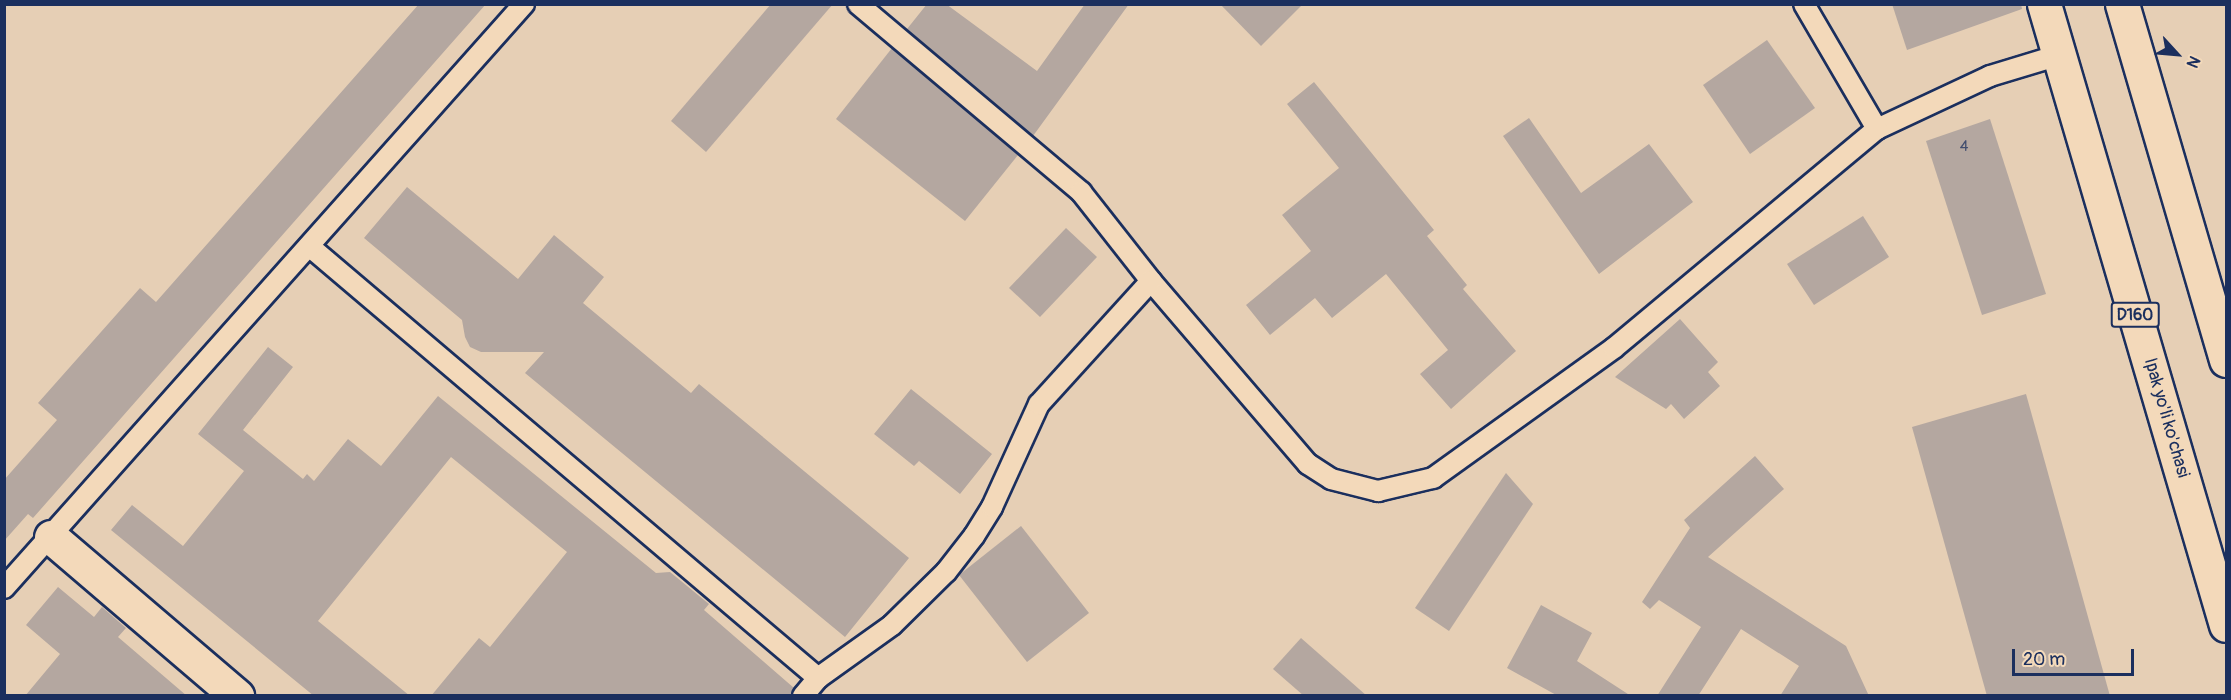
<!DOCTYPE html>
<html>
<head>
<meta charset="utf-8">
<style>
	body { margin:0 }
	#map { position:relative; width:2231px; height:700px; overflow:hidden; background:#e6cfb5; font-family:Pangolin,sans-serif }
	div>[style] { position:absolute }
	.building>* { inset:0; background:#b4a7a0 }
	.roads { filter:drop-shadow(2px 0 #1b2f5e) drop-shadow(-2px 0 #1b2f5e) drop-shadow(0 2px #1b2f5e) drop-shadow(0 -2px #1b2f5e) }
	.lane>* { height:20px; margin:-10px; padding:0 10px; transform-origin:10px; border-radius:10px; background:#f3d9ba }
	.street>* { height:33px; margin:-16.5px; padding:0 16.5px; transform-origin:16.5px; border-radius:16.5px; background:#f3d9ba }
	.primary>* { height:33px; margin:-16.5px; padding:0 16.5px; transform-origin:16.5px; border-radius:16.5px; background:#f3d9ba }
	span { translate:-50% -50%; white-space:nowrap; text-align:center; line-height:1.15; -webkit-text-stroke:4.5px #f3d9ba; paint-order:stroke }
	.number-label { font-size:15px; color:#414d6e }
	.number-label span { -webkit-text-stroke-width:0 }
	.shield-label span { padding:2px 4px; background:#f3d9ba; border:2px solid; border-radius:4px; -webkit-text-stroke-width:0 }
	.shield-label { font-size:16px; color:#1b2f5e; font-weight:700 }
	.street-label { font-size:18px; color:#1b2f5e }
	.frame { position:absolute; inset:0; border:6px solid #1b2f5e; pointer-events:none }
	.north { position:absolute; left:2147px; top:24px; width:60px; height:60px; -webkit-text-stroke:4px #f3d9ba; paint-order:stroke; rotate:116deg; font-size:16px; font-weight:700; line-height:24px; text-align:center; color:#1b2f5e }
	.north::after { content:''; display:block; margin:auto; width:21px; height:27px; background:#1b2f5e; clip-path:polygon(50% 0,100% 100%,50% 72%,0 100%) }
	.scale { position:absolute; left:2012px; top:649px; width:122px; height:27px; box-sizing:border-box; border:3px solid #1b2f5e; border-top:0; padding-left:8px; font-size:18px; line-height:21px; white-space:nowrap; color:#1b2f5e; -webkit-text-stroke:4px #f3d9ba; paint-order:stroke }
</style>
</head>
<body>
<div id="map">
	<div class="building">
		<i style="clip-path:polygon(419px 4px,486px 4px,33px 518px,28px 514px,4px 541px,4px 480px,57px 420px,38px 403px,140px 288px,156px 302px)"></i>
		<i style="clip-path:polygon(771px 4px,833px 4px,706px 152px,671px 121px)"></i>
		<i style="clip-path:polygon(927px 4px,946px 4px,1037px 71px,1085px 4px,1129px 4px,1033px 136px,907px 29px)"></i>
		<i style="clip-path:polygon(1220px 4px,1303px 4px,1261px 46px)"></i>
		<i style="clip-path:polygon(1892px 4px,2021px 4px,2022px 9px,1907px 50px)"></i>
		<i style="clip-path:polygon(1767px 40px,1815px 108px,1750px 154px,1703px 85px)"></i>
		<i style="clip-path:polygon(892px 48px,1018px 155px,965px 221px,836px 119px)"></i>
		<i style="clip-path:polygon(1314px 82px,1434px 230px,1427px 236px,1467px 285px,1463px 289px,1516px 351px,1451px 409px,1420px 374px,1448px 350px,1386px 274px,1332px 318px,1315px 298px,1270px 335px,1246px 305px,1311px 251px,1282px 215px,1339px 168px,1287px 104px)"></i>
		<i style="clip-path:polygon(1529px 118px,1581px 193px,1649px 144px,1693px 202px,1599px 274px,1503px 136px)"></i>
		<i style="clip-path:polygon(1990px 119px,2046px 294px,1982px 315px,1926px 141px)"></i>
		<i style="clip-path:polygon(407px 187px,518px 279px,554px 235px,604px 277px,583px 303px,691px 393px,699px 384px,909px 558px,845px 637px,525px 373px,544px 352px,481px 352px,470px 347px,465px 337px,462px 320px,364px 238px)"></i>
		<i style="clip-path:polygon(1863px 216px,1889px 257px,1814px 305px,1787px 264px)"></i>
		<i style="clip-path:polygon(1066px 228px,1097px 257px,1040px 317px,1009px 288px)"></i>
		<i style="clip-path:polygon(1680px 319px,1718px 362px,1708px 372px,1720px 386px,1684px 419px,1671px 404px,1666px 409px,1615px 377px)"></i>
		<i style="clip-path:polygon(268px 347px,293px 367px,243px 430px,303px 479px,307px 474px,314px 481px,348px 439px,381px 466px,438px 396px,656px 573px,670px 572px,709px 604px,704px 610px,794px 688px,791px 696px,431px 696px,479px 638px,490px 647px,567px 552px,451px 457px,318px 621px,410px 696px,314px 696px,111px 530px,132px 505px,183px 546px,244px 471px,198px 434px)"></i>
		<i style="clip-path:polygon(911px 389px,992px 454px,960px 494px,919px 461px,914px 466px,874px 434px)"></i>
		<i style="clip-path:polygon(2026px 394px,2110px 696px,1987px 696px,1912px 427px)"></i>
		<i style="clip-path:polygon(1755px 456px,1784px 489px,1708px 557px,1846px 646px,1869px 696px,1780px 696px,1799px 666px,1741px 629px,1698px 696px,1657px 696px,1701px 627px,1659px 600px,1650px 609px,1642px 602px,1690px 528px,1684px 520px)"></i>
		<i style="clip-path:polygon(1506px 473px,1533px 504px,1449px 631px,1415px 608px)"></i>
		<i style="clip-path:polygon(1021px 526px,1089px 613px,1027px 662px,959px 575px)"></i>
		<i style="clip-path:polygon(58px 587px,94px 617px,102px 607px,126px 628px,118px 637px,187px 696px,25px 696px,60px 654px,26px 625px)"></i>
		<i style="clip-path:polygon(1541px 605px,1592px 633px,1577px 661px,1631px 696px,1558px 696px,1507px 668px)"></i>
		<i style="clip-path:polygon(1301px 638px,1367px 696px,1304px 696px,1273px 669px)"></i>
	</div>
	<div class="roads">
		<div class="lane">
			<i style="left:858px;top:4px;width:292px;rotate:40.1deg"></i>
			<i style="left:1081px;top:192px;width:113px;rotate:51.8deg"></i>
			<i style="left:1151px;top:281px;width:241px;rotate:49.4deg"></i>
			<i style="left:1308px;top:464px;width:27px;rotate:33deg"></i>
			<i style="left:1331px;top:479px;width:49px;rotate:14.3deg"></i>
			<i style="left:1378px;top:491px;width:57px;rotate:-13.3deg"></i>
			<i style="left:1433px;top:478px;width:223px;rotate:-35.7deg"></i>
			<i style="left:1614px;top:348px;width:342px;rotate:-39.8deg"></i>
			<i style="left:1877px;top:129px;width:125px;rotate:-25.1deg"></i>
			<i style="left:1990px;top:76px;width:72px;rotate:-16.9deg"></i>
			<i style="left:1804px;top:4px;width:145px;rotate:59.7deg"></i>
			<i style="left:309px;top:246px;width:668px;rotate:40.32deg"></i>
			<i style="left:4px;top:588px;width:782px;rotate:-48.32deg"></i>
			<i style="left:803px;top:696px;width:23px;rotate:-50deg"></i>
			<i style="left:818px;top:678px;width:91px;rotate:-35.6deg"></i>
			<i style="left:892px;top:625px;width:76px;rotate:-44.5deg"></i>
			<i style="left:946px;top:572px;width:46px;rotate:-52.1deg"></i>
			<i style="left:974px;top:536px;width:34px;rotate:-58deg"></i>
			<i style="left:992px;top:507px;width:113px;rotate:-65.5deg"></i>
			<i style="left:1039px;top:404px;width:166px;rotate:-47.7deg"></i>
		</div>
		<div class="street">
			<i style="left:51px;top:537px;width:245px;rotate:40.5deg"></i>
		</div>
		<div class="primary">
			<i style="left:2044px;top:4px;width:647px;rotate:73.67deg"></i>
			<i style="left:2122px;top:4px;width:371px;rotate:73.7deg"></i>
		</div>
	</div>
	<div class="number-label">
		<span style="left:1964px;top:147px">4</span>
	</div>
	<div class="shield-label">
		<span style="left:2135px;top:315px">D160</span>
	</div>
	<div class="street-label">
		<span style="left:2166px;top:418px;rotate:74deg">Ipak yo'li ko'chasi</span>
	</div>
	<div class="frame"></div>
	<div class="north">N</div>
	<div class="scale">20 m</div>
</div>
</body>
</html>
